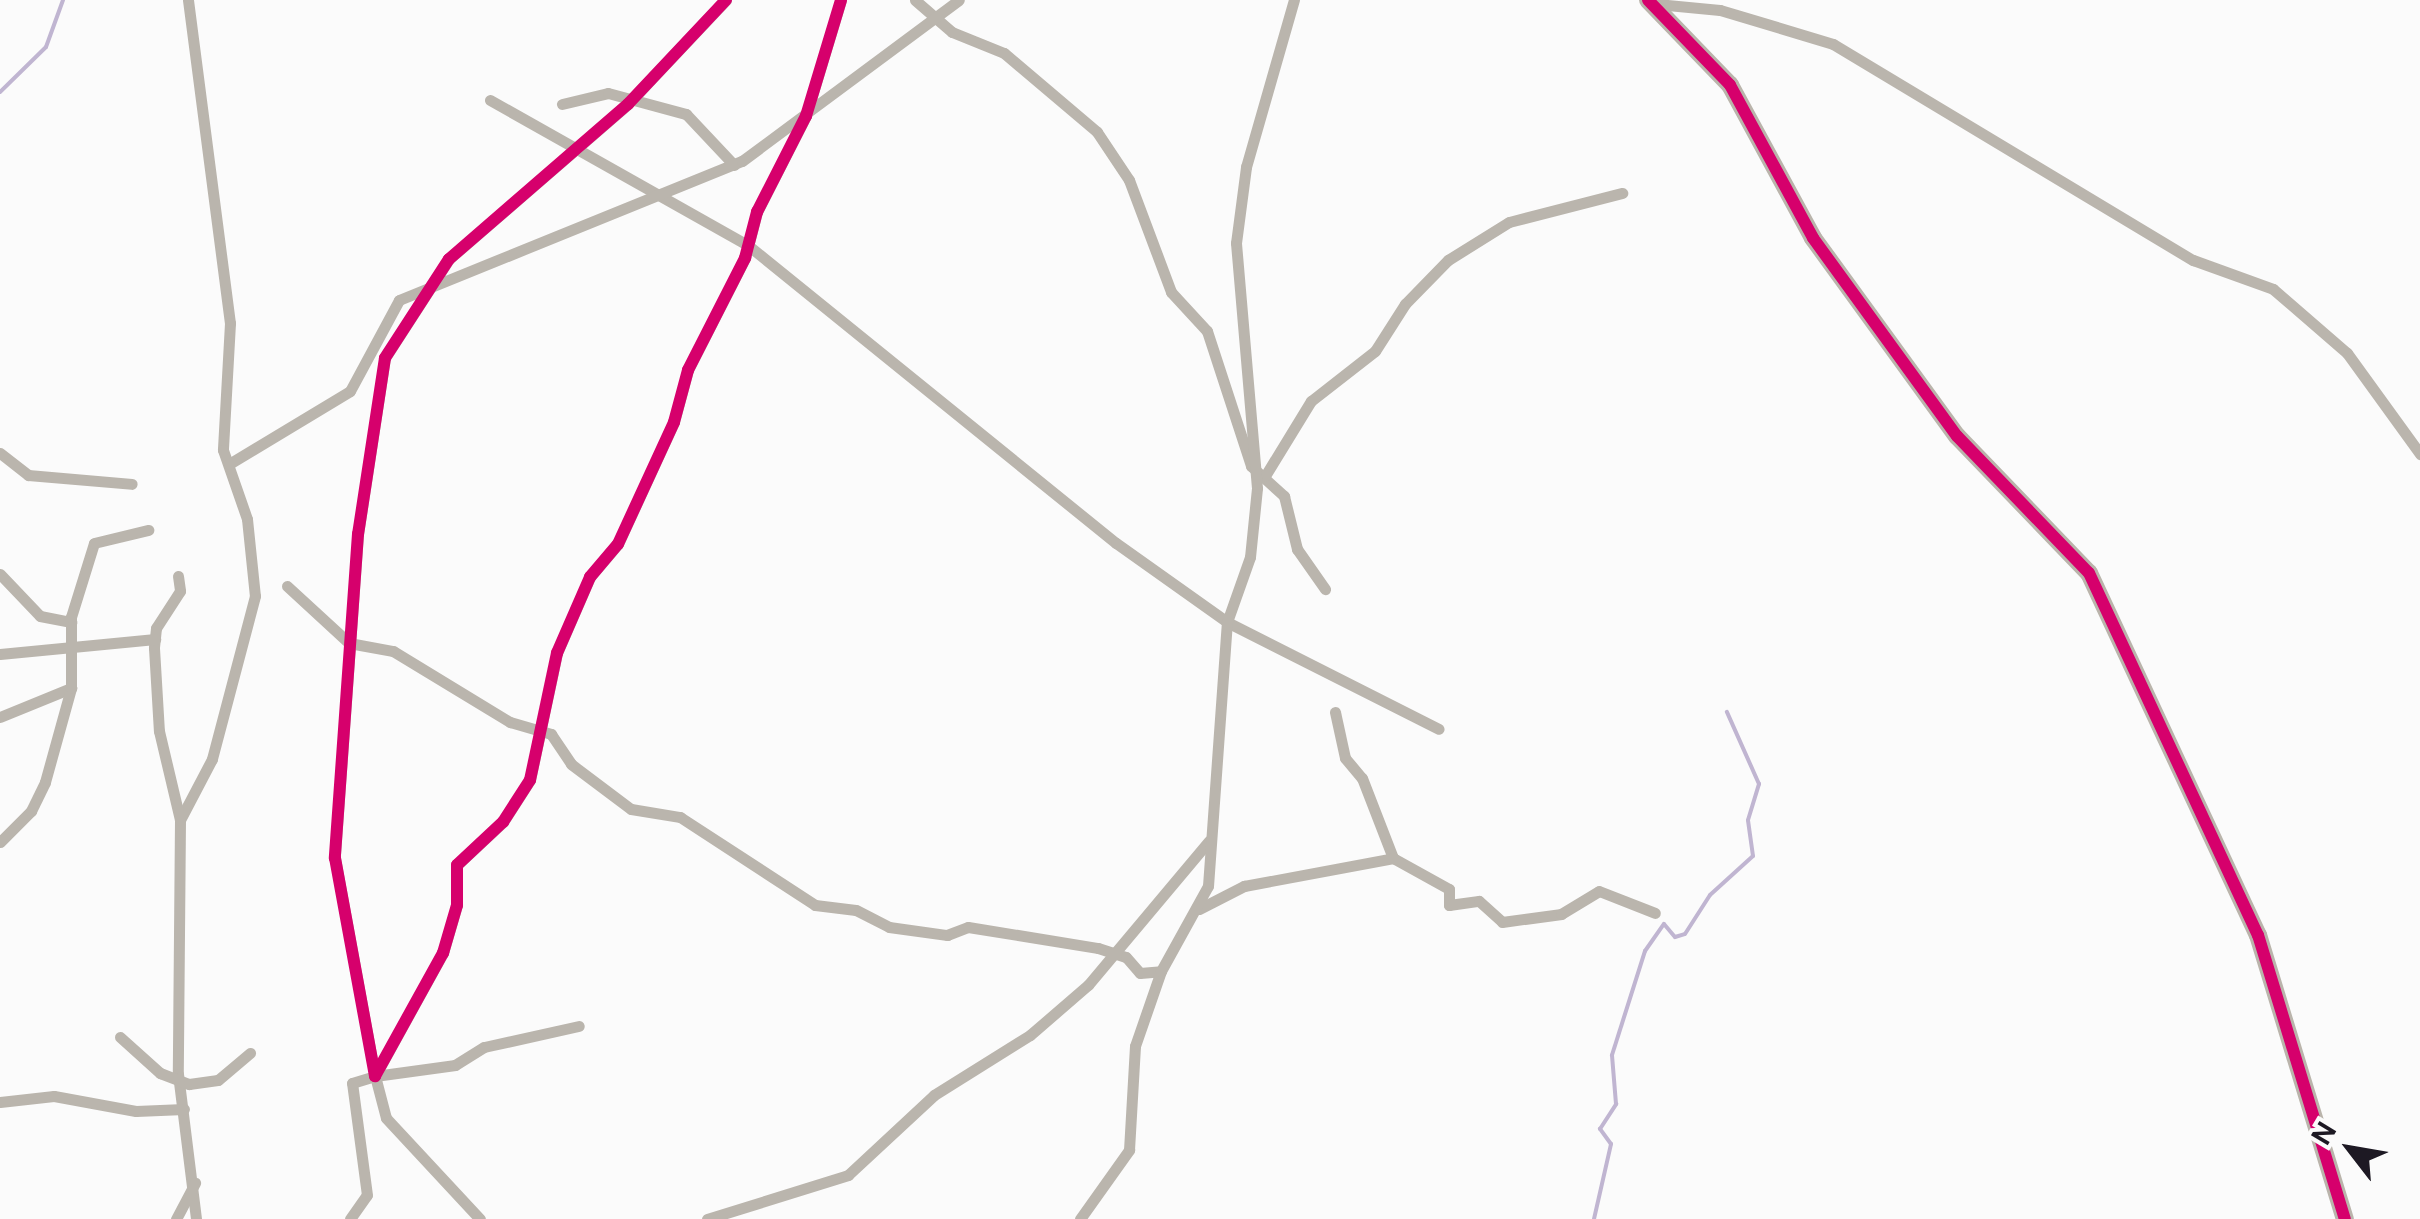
<!DOCTYPE html>
<html>
<head>
<meta charset="utf-8">
<style>
	body { margin:0 }
	#map { position:relative; width:2420px; height:1219px; overflow:hidden; background:#fbfbfb; font-family:"DM Sans",sans-serif }
	div>[style] { position:absolute }
	.stream>* { height:4px; margin:-2px; padding:0 2px; transform-origin:2px; border-radius:2px; background:#c0b5d1 }
	.street>* { height:11px; margin:-5.5px; padding:0 5.5px; transform-origin:5.5px; border-radius:5.5px; background:#bab5ad }
	.secondary>* { height:18px; margin:-9px; padding:0 9px; transform-origin:9px; border-radius:9px; background:#bab4ab }
	.cycleway>* { height:12px; margin:-6px; padding:0 6px; transform-origin:6px; border-radius:6px; background:#d6006c }
	span { translate:-50% -50%; white-space:nowrap; text-align:center; line-height:1.15; -webkit-text-stroke:10px #fbfbfb; paint-order:stroke }
	.north { position:absolute; left:2300px; top:1099px; width:100px; height:100px; -webkit-text-stroke:8px #fbfbfb; paint-order:stroke; rotate:301deg; font-size:28px; font-weight:700; line-height:40px; text-align:center; color:#1d1923 }
	.north::after { content:''; display:block; margin:auto; width:35px; height:45px; background:#1d1923; clip-path:polygon(50% 0,100% 100%,50% 72%,0 100%) }
</style>
</head>
<body>
<div id="map">
	<div class="stream">
		<i style="left:0;top:92px;width:64px;rotate:-44.4deg"></i>
		<i style="left:46px;top:47px;width:50px;rotate:-70.1deg"></i>
		<i style="left:1594px;top:1219px;width:77px;rotate:-77.2deg"></i>
		<i style="left:1611px;top:1144px;width:19px;rotate:-126deg"></i>
		<i style="left:1600px;top:1129px;width:30px;rotate:-57deg"></i>
		<i style="left:1616px;top:1104px;width:49px;rotate:-94.7deg"></i>
		<i style="left:1612px;top:1055px;width:109px;rotate:-72.4deg"></i>
		<i style="left:1645px;top:951px;width:33px;rotate:-55deg"></i>
		<i style="left:1664px;top:924px;width:17px;rotate:50deg"></i>
		<i style="left:1675px;top:937px;width:10px;rotate:-17deg"></i>
		<i style="left:1685px;top:934px;width:46px;rotate:-57.3deg"></i>
		<i style="left:1710px;top:895px;width:58px;rotate:-42.2deg"></i>
		<i style="left:1753px;top:856px;width:36px;rotate:-98deg"></i>
		<i style="left:1748px;top:820px;width:38px;rotate:-73deg"></i>
		<i style="left:1759px;top:784px;width:79px;rotate:-114deg"></i>
	</div>
	<div class="street">
		<i style="left:188px;top:0;width:326px;rotate:82.6deg"></i>
		<i style="left:230px;top:323px;width:127px;rotate:93.2deg"></i>
		<i style="left:223px;top:450px;width:73px;rotate:70.8deg"></i>
		<i style="left:247px;top:519px;width:77px;rotate:84.1deg"></i>
		<i style="left:255px;top:596px;width:169px;rotate:104.8deg"></i>
		<i style="left:212px;top:759px;width:69px;rotate:117.7deg"></i>
		<i style="left:180px;top:820px;width:254px;rotate:90.5deg"></i>
		<i style="left:178px;top:1074px;width:146px;rotate:82.9deg"></i>
		<i style="left:726px;top:0;width:143px;rotate:133.3deg"></i>
		<i style="left:628px;top:104px;width:237px;rotate:139.1deg"></i>
		<i style="left:449px;top:259px;width:118px;rotate:122.9deg"></i>
		<i style="left:385px;top:358px;width:178px;rotate:98.7deg"></i>
		<i style="left:358px;top:534px;width:325px;rotate:94.1deg"></i>
		<i style="left:335px;top:858px;width:222px;rotate:79.6deg"></i>
		<i style="left:375px;top:1076px;width:141px;rotate:-61.1deg"></i>
		<i style="left:443px;top:953px;width:50px;rotate:-73.7deg"></i>
		<i style="left:457px;top:905px;width:40px;rotate:-90deg"></i>
		<i style="left:457px;top:865px;width:63px;rotate:-43.1deg"></i>
		<i style="left:503px;top:822px;width:50px;rotate:-57.3deg"></i>
		<i style="left:530px;top:780px;width:130px;rotate:-78deg"></i>
		<i style="left:557px;top:653px;width:83px;rotate:-66.5deg"></i>
		<i style="left:590px;top:577px;width:43px;rotate:-49.7deg"></i>
		<i style="left:618px;top:544px;width:134px;rotate:-65.3deg"></i>
		<i style="left:674px;top:422px;width:54px;rotate:-74.9deg"></i>
		<i style="left:688px;top:370px;width:126px;rotate:-63deg"></i>
		<i style="left:745px;top:258px;width:48px;rotate:-75.4deg"></i>
		<i style="left:757px;top:212px;width:108px;rotate:-63deg"></i>
		<i style="left:806px;top:116px;width:121px;rotate:-73.2deg"></i>
		<i style="left:915px;top:0;width:49px;rotate:40.9deg"></i>
		<i style="left:952px;top:32px;width:56px;rotate:22deg"></i>
		<i style="left:1004px;top:53px;width:122px;rotate:40.3deg"></i>
		<i style="left:1097px;top:132px;width:58px;rotate:56.3deg"></i>
		<i style="left:1129px;top:180px;width:120px;rotate:69.4deg"></i>
		<i style="left:1171px;top:292px;width:53px;rotate:47.3deg"></i>
		<i style="left:1207px;top:331px;width:142px;rotate:71.9deg"></i>
		<i style="left:1251px;top:466px;width:45px;rotate:42.3deg"></i>
		<i style="left:1284px;top:496px;width:55px;rotate:76.2deg"></i>
		<i style="left:1297px;top:549px;width:49px;rotate:55deg"></i>
		<i style="left:1657px;top:4px;width:63px;rotate:5.4deg"></i>
		<i style="left:1720px;top:10px;width:118px;rotate:16.7deg"></i>
		<i style="left:1833px;top:44px;width:420px;rotate:31deg"></i>
		<i style="left:2193px;top:260px;width:85px;rotate:19.9deg"></i>
		<i style="left:2273px;top:289px;width:98px;rotate:40.9deg"></i>
		<i style="left:2347px;top:353px;width:125px;rotate:54.1deg"></i>
		<i style="left:490px;top:100px;width:297px;rotate:29.4deg"></i>
		<i style="left:749px;top:246px;width:472px;rotate:39deg"></i>
		<i style="left:1116px;top:543px;width:136px;rotate:35.4deg"></i>
		<i style="left:1227px;top:622px;width:237px;rotate:26.8deg"></i>
		<i style="left:562px;top:104px;width:47px;rotate:-13.4deg"></i>
		<i style="left:608px;top:93px;width:81px;rotate:15.1deg"></i>
		<i style="left:686px;top:114px;width:70px;rotate:46.7deg"></i>
		<i style="left:0;top:453px;width:36px;rotate:38deg"></i>
		<i style="left:28px;top:475px;width:104px;rotate:4.9deg"></i>
		<i style="left:229px;top:464px;width:141px;rotate:-31.1deg"></i>
		<i style="left:350px;top:391px;width:103px;rotate:-61.7deg"></i>
		<i style="left:399px;top:300px;width:370px;rotate:-22.1deg"></i>
		<i style="left:742px;top:161px;width:270px;rotate:-36.6deg"></i>
		<i style="left:1265px;top:476px;width:88px;rotate:-58.5deg"></i>
		<i style="left:1311px;top:401px;width:81px;rotate:-38deg"></i>
		<i style="left:1375px;top:351px;width:56px;rotate:-57.4deg"></i>
		<i style="left:1405px;top:304px;width:62px;rotate:-45.7deg"></i>
		<i style="left:1448px;top:260px;width:72px;rotate:-31.9deg"></i>
		<i style="left:1509px;top:222px;width:117px;rotate:-14.4deg"></i>
		<i style="left:0;top:574px;width:58px;rotate:46.4deg"></i>
		<i style="left:40px;top:616px;width:32px;rotate:11deg"></i>
		<i style="left:178px;top:576px;width:15px;rotate:82deg"></i>
		<i style="left:180px;top:591px;width:44px;rotate:123deg"></i>
		<i style="left:156px;top:628px;width:20px;rotate:96deg"></i>
		<i style="left:154px;top:648px;width:83px;rotate:86.6deg"></i>
		<i style="left:159px;top:731px;width:91px;rotate:76.7deg"></i>
		<i style="left:287px;top:586px;width:84px;rotate:42.6deg"></i>
		<i style="left:349px;top:643px;width:45px;rotate:10.3deg"></i>
		<i style="left:393px;top:651px;width:137px;rotate:31.3deg"></i>
		<i style="left:510px;top:722px;width:43px;rotate:16.3deg"></i>
		<i style="left:551px;top:734px;width:36px;rotate:56deg"></i>
		<i style="left:571px;top:764px;width:75px;rotate:36.9deg"></i>
		<i style="left:631px;top:809px;width:50px;rotate:9.3deg"></i>
		<i style="left:680px;top:817px;width:161px;rotate:33.1deg"></i>
		<i style="left:815px;top:905px;width:41px;rotate:7deg"></i>
		<i style="left:856px;top:910px;width:37px;rotate:27deg"></i>
		<i style="left:889px;top:927px;width:59px;rotate:7.9deg"></i>
		<i style="left:947px;top:935px;width:22px;rotate:-21deg"></i>
		<i style="left:968px;top:927px;width:132px;rotate:9.2deg"></i>
		<i style="left:1098px;top:948px;width:29px;rotate:18deg"></i>
		<i style="left:1126px;top:957px;width:21px;rotate:49deg"></i>
		<i style="left:1140px;top:973px;width:21px;rotate:-5deg"></i>
		<i style="left:0;top:654px;width:156px;rotate:-5.5deg"></i>
		<i style="left:1335px;top:712px;width:47px;rotate:77.7deg"></i>
		<i style="left:1345px;top:758px;width:26px;rotate:50deg"></i>
		<i style="left:1362px;top:778px;width:86px;rotate:68.8deg"></i>
		<i style="left:0;top:717px;width:77px;rotate:-22.2deg"></i>
		<i style="left:0;top:842px;width:44px;rotate:-45deg"></i>
		<i style="left:31px;top:811px;width:32px;rotate:-64deg"></i>
		<i style="left:45px;top:782px;width:98px;rotate:-74.5deg"></i>
		<i style="left:71px;top:688px;width:71px;rotate:-90deg"></i>
		<i style="left:71px;top:617px;width:77px;rotate:-72.7deg"></i>
		<i style="left:94px;top:543px;width:56px;rotate:-13.5deg"></i>
		<i style="left:1199px;top:909px;width:51px;rotate:-27.1deg"></i>
		<i style="left:1244px;top:886px;width:152px;rotate:-10.6deg"></i>
		<i style="left:1393px;top:858px;width:64px;rotate:29deg"></i>
		<i style="left:1449px;top:889px;width:16px;rotate:90deg"></i>
		<i style="left:1449px;top:905px;width:30px;rotate:-8deg"></i>
		<i style="left:1479px;top:901px;width:31px;rotate:42deg"></i>
		<i style="left:1502px;top:922px;width:60px;rotate:-7.7deg"></i>
		<i style="left:1561px;top:914px;width:44px;rotate:-31.2deg"></i>
		<i style="left:1599px;top:891px;width:60px;rotate:21.4deg"></i>
		<i style="left:120px;top:1037px;width:54px;rotate:42deg"></i>
		<i style="left:160px;top:1073px;width:31px;rotate:21deg"></i>
		<i style="left:189px;top:1084px;width:29px;rotate:-8deg"></i>
		<i style="left:218px;top:1080px;width:42px;rotate:-40.2deg"></i>
		<i style="left:375px;top:1076px;width:81px;rotate:-7.8deg"></i>
		<i style="left:455px;top:1065px;width:34px;rotate:-32deg"></i>
		<i style="left:484px;top:1047px;width:97px;rotate:-12.5deg"></i>
		<i style="left:0;top:1102px;width:54px;rotate:-6.3deg"></i>
		<i style="left:54px;top:1096px;width:83px;rotate:10.4deg"></i>
		<i style="left:136px;top:1111px;width:48px;rotate:-2.4deg"></i>
		<i style="left:176px;top:1219px;width:41px;rotate:-62.2deg"></i>
		<i style="left:350px;top:1219px;width:29px;rotate:-55deg"></i>
		<i style="left:367px;top:1195px;width:113px;rotate:-97.6deg"></i>
		<i style="left:352px;top:1083px;width:24px;rotate:-17deg"></i>
		<i style="left:375px;top:1076px;width:43px;rotate:75.3deg"></i>
		<i style="left:386px;top:1118px;width:138px;rotate:47.1deg"></i>
		<i style="left:707px;top:1219px;width:148px;rotate:-17.3deg"></i>
		<i style="left:848px;top:1175px;width:117px;rotate:-42.9deg"></i>
		<i style="left:934px;top:1095px;width:113px;rotate:-32deg"></i>
		<i style="left:1030px;top:1035px;width:77px;rotate:-40.8deg"></i>
		<i style="left:1088px;top:985px;width:188px;rotate:-50deg"></i>
		<i style="left:1080px;top:1219px;width:85px;rotate:-54.6deg"></i>
		<i style="left:1129px;top:1150px;width:104px;rotate:-86.7deg"></i>
		<i style="left:1135px;top:1046px;width:79px;rotate:-70.9deg"></i>
		<i style="left:1161px;top:971px;width:97px;rotate:-61.1deg"></i>
		<i style="left:1208px;top:886px;width:265px;rotate:-85.9deg"></i>
		<i style="left:1227px;top:622px;width:69px;rotate:-70.5deg"></i>
		<i style="left:1250px;top:557px;width:69px;rotate:-84.2deg"></i>
		<i style="left:1257px;top:488px;width:246px;rotate:-94.9deg"></i>
		<i style="left:1236px;top:243px;width:77px;rotate:-82.5deg"></i>
		<i style="left:1246px;top:167px;width:174px;rotate:-74deg"></i>
	</div>
	<div class="secondary">
		<i style="left:1648px;top:0;width:118px;rotate:46deg"></i>
		<i style="left:1730px;top:85px;width:174px;rotate:61.5deg"></i>
		<i style="left:1813px;top:238px;width:245px;rotate:54deg"></i>
		<i style="left:1957px;top:436px;width:190px;rotate:46.1deg"></i>
		<i style="left:2089px;top:573px;width:400px;rotate:65deg"></i>
		<i style="left:2258px;top:935px;width:297px;rotate:73deg"></i>
	</div>
	<div class="cycleway">
		<i style="left:726px;top:0;width:143px;rotate:133.3deg"></i>
		<i style="left:628px;top:104px;width:237px;rotate:139.1deg"></i>
		<i style="left:449px;top:259px;width:118px;rotate:122.9deg"></i>
		<i style="left:385px;top:358px;width:178px;rotate:98.7deg"></i>
		<i style="left:358px;top:534px;width:325px;rotate:94.1deg"></i>
		<i style="left:335px;top:858px;width:222px;rotate:79.6deg"></i>
		<i style="left:375px;top:1076px;width:141px;rotate:-61.1deg"></i>
		<i style="left:443px;top:953px;width:50px;rotate:-73.7deg"></i>
		<i style="left:457px;top:905px;width:40px;rotate:-90deg"></i>
		<i style="left:457px;top:865px;width:63px;rotate:-43.1deg"></i>
		<i style="left:503px;top:822px;width:50px;rotate:-57.3deg"></i>
		<i style="left:530px;top:780px;width:130px;rotate:-78deg"></i>
		<i style="left:557px;top:653px;width:83px;rotate:-66.5deg"></i>
		<i style="left:590px;top:577px;width:43px;rotate:-49.7deg"></i>
		<i style="left:618px;top:544px;width:134px;rotate:-65.3deg"></i>
		<i style="left:674px;top:422px;width:54px;rotate:-74.9deg"></i>
		<i style="left:688px;top:370px;width:126px;rotate:-63deg"></i>
		<i style="left:745px;top:258px;width:48px;rotate:-75.4deg"></i>
		<i style="left:757px;top:212px;width:108px;rotate:-63deg"></i>
		<i style="left:806px;top:116px;width:121px;rotate:-73.2deg"></i>
		<i style="left:1648px;top:0;width:118px;rotate:46deg"></i>
		<i style="left:1730px;top:85px;width:174px;rotate:61.5deg"></i>
		<i style="left:1813px;top:238px;width:245px;rotate:54deg"></i>
		<i style="left:1957px;top:436px;width:190px;rotate:46.1deg"></i>
		<i style="left:2089px;top:573px;width:400px;rotate:65deg"></i>
		<i style="left:2258px;top:935px;width:297px;rotate:73deg"></i>
	</div>
	<div class="north">N</div>
</div>
</body>
</html>
